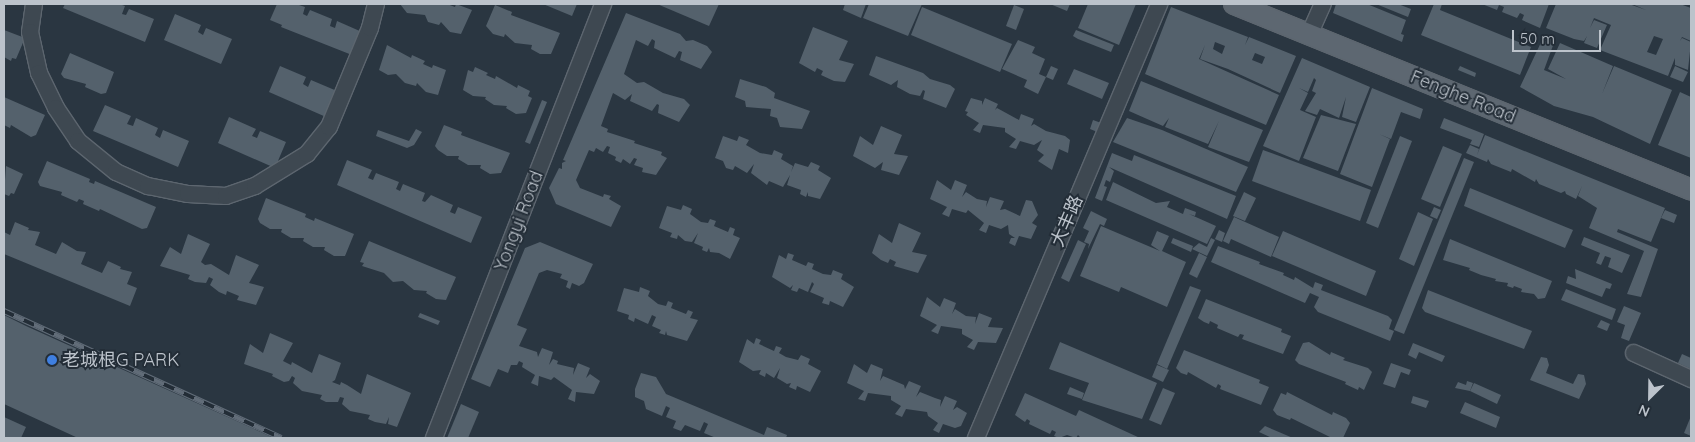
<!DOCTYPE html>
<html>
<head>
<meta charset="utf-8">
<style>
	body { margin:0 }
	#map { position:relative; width:1695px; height:442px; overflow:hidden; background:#2a3641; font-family:Quicksand,"Noto Sans SC",sans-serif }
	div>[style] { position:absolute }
	.building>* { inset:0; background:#54616c }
	.roads { filter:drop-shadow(1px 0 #5d666f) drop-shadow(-1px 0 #5d666f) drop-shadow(0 1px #5d666f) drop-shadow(0 -1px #5d666f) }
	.minor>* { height:16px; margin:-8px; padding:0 8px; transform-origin:8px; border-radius:8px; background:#3e4851 }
	.major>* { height:20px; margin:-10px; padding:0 10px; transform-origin:10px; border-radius:10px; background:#5d6771 }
	.rail>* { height:5.5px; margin-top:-2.75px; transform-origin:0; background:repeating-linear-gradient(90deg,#232d37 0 11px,#616c78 0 22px); box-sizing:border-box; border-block:1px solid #616c78 }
	.dots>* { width:14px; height:14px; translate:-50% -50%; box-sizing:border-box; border:2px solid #232d37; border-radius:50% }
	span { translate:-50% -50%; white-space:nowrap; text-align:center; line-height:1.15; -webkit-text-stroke:4px #232d37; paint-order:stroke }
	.street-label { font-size:18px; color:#bcc3cb }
	.poi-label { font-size:18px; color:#bcc3cb }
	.left { translate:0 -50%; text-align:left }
	.frame { position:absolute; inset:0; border:5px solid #bcc3cb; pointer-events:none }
	.north { position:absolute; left:1625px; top:372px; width:50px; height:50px; -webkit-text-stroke:4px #232d37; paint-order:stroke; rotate:203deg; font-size:14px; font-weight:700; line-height:20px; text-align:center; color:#bcc3cb }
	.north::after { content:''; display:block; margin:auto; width:18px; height:22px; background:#bcc3cb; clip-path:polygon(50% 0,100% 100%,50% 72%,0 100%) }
	.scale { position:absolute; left:1512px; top:30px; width:89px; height:22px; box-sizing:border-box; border:2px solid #bcc3cb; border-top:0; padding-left:6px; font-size:15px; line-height:18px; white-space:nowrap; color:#bcc3cb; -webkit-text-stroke:4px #232d37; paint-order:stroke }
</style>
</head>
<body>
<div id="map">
	<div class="building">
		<i style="clip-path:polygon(65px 4px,119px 4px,125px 6px,122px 14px,126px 15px,129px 9px,154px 19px,145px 42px,63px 8px)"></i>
		<i style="clip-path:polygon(277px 4px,296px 4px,305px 7px,303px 14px,307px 16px,310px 10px,332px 19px,330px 26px,335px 28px,337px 21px,362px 32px,352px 55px,281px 27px,282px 25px,270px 20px)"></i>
		<i style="clip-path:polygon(400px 4px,447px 4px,455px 7px,456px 4px,472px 10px,461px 34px,450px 32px,441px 22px,439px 25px,428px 22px,425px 15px,407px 13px)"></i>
		<i style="clip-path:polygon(543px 4px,577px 4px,572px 16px)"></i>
		<i style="clip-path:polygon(657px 4px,719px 4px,709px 26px)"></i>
		<i style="clip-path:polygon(845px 4px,866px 4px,861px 18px,843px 10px)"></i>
		<i style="clip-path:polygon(869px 4px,922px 4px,908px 36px,863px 18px)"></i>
		<i style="clip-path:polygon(1050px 4px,1070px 4px,1067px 11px)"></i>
		<i style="clip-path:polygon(1088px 4px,1136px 4px,1119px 45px,1078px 28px)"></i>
		<i style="clip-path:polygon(1336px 4px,1367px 4px,1406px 20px,1401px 34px,1404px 35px,1402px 42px,1333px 13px)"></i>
		<i style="clip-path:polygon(1376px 4px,1398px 4px,1411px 9px,1408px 17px)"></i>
		<i style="clip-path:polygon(1434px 4px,1442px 4px,1440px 10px,1531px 47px,1520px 75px,1421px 35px)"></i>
		<i style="clip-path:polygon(1482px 4px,1549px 4px,1540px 28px,1522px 20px,1524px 15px,1520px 13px,1517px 18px,1502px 12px,1504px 7px,1499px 5px,1497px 10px)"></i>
		<i style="clip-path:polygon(evenodd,1556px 4px,1629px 4px,1646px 10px,1632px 4px,1656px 4px,1653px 12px,1656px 4px,1680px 4px,1691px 8px,1691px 41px,1682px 37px,1680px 41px,1682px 38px,1691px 42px,1688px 70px,1675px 65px,1675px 58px,1668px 76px,1600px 50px,1611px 25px,1594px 18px,1590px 28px,1594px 20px,1607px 25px,1597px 48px,1584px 43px,1587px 36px,1584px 41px,1574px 39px,1546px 28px,1556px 4px,1654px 36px,1663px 39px,1656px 55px,1647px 52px,1654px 36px)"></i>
		<i style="clip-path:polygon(495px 5px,512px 12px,511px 15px,560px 33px,551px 54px,540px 54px,531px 49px,532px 45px,515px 43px,505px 34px,504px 37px,493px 34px,486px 26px)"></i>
		<i style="clip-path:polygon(1014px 5px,1024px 9px,1016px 30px,1006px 26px)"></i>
		<i style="clip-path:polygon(922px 7px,1012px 44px,1000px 72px,911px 35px)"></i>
		<i style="clip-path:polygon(evenodd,1171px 7px,1248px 37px,1245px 45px,1249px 37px,1296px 56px,1280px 93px,1228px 69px,1232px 61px,1228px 69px,1200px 59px,1205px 45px,1199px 59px,1279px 95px,1266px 125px,1145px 74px,1171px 7px,1215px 42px,1225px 46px,1222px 54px,1213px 49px,1215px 42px,1171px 7px,1255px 53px,1265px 57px,1262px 64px,1252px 60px,1255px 53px)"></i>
		<i style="clip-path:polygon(626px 13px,680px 34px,686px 41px,693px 40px,707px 46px,712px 52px,701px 69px,680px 60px,682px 52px,679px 51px,675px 58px,654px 48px,655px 41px,652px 39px,648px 46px,636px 40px,624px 74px,637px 83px,644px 82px,663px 93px,684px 99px,690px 105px,679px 122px,658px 113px,659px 105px,657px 104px,652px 111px,630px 101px,632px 94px,625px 100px,613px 93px,601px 126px,608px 129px,607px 132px,635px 141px,634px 143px,662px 152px,661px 155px,667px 158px,656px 175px,642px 172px,643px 168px,634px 165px,637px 159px,634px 158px,630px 164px,623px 159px,621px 163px,615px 160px,616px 157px,608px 153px,610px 147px,607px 146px,603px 152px,596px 148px,594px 152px,589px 150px,576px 180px,580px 188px,603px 197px,604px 194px,611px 196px,609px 199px,621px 206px,611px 227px,556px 204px,549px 188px,559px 168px,562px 169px,562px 163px,566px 161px,563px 160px)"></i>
		<i style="clip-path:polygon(175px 14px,201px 25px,198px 32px,203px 35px,206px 28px,232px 39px,221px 64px,164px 40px)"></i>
		<i style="clip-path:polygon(813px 27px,848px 41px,839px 60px,854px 64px,845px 82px,834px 81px,821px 75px,823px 71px,817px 68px,815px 72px,799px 63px)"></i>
		<i style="clip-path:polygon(4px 30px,25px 38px,16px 59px,12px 58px,11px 61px,4px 57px)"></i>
		<i style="clip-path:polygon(1076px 30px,1114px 45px,1111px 52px,1078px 39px,1073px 36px)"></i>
		<i style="clip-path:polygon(1544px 36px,1555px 40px,1544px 70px,1566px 79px,1548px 69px,1560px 43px,1613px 66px,1602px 94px,1614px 66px,1672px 90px,1650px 144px,1593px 117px,1554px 106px,1520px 87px)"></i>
		<i style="clip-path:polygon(1018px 40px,1035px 47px,1032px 53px,1045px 59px,1039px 74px,1046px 77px,1038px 94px,1024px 87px,1027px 80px,1002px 69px)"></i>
		<i style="clip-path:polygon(387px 45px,411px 58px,412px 55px,425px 61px,423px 64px,432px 68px,433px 65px,446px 70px,438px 95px,426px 92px,417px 83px,416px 86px,405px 83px,396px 74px,388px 75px,379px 70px)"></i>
		<i style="clip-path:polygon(70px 53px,114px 72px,106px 93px,101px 94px,85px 87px,86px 84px,64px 78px,61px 74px)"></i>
		<i style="clip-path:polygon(876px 56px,923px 73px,930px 79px,950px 85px,955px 89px,946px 108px,923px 99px,925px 91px,923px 90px,920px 96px,910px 94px,897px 87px,898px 80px,891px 85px,869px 75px)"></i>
		<i style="clip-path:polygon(1302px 58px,1370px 87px,1356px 122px,1342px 117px,1346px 97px,1339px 118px,1320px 109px,1317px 115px,1305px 111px,1316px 93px,1312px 91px,1316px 80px,1314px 78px,1308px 92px,1299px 88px,1308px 93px,1300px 110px,1316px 117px,1299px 161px,1263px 146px)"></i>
		<i style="clip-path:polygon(280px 66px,306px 77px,303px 84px,308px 87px,311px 80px,337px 91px,326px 117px,269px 92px)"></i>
		<i style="clip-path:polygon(1051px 66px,1058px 69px,1053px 80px,1046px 77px)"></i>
		<i style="clip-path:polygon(1460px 66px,1476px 73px,1475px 77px,1458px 70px)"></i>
		<i style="clip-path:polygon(1675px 66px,1688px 72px,1683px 82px,1670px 77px)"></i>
		<i style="clip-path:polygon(475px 67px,488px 73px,486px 75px,495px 79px,496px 76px,517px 88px,518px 85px,530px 91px,528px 96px,532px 98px,526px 113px,516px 114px,506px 108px,507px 106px,494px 105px,485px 99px,486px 97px,473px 96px,463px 90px,468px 70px,473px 72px)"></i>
		<i style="clip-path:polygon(1074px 69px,1109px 83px,1102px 99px,1067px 84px)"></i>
		<i style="clip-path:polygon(740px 79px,766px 87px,775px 93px,774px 98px,810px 111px,802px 129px,780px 127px,777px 118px,770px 116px,771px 109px,746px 107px,745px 101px,735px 97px)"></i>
		<i style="clip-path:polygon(1141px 81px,1263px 130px,1249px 162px,1208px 147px,1219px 121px,1208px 144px,1165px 127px,1169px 118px,1163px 126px,1129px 111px)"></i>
		<i style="clip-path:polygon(1372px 88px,1423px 109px,1420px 119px,1401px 112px,1391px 139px,1379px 134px,1390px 139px,1372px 187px,1340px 174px)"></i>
		<i style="clip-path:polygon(1680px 92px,1691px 97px,1691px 108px,1684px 121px,1691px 108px,1691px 158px,1658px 145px)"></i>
		<i style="clip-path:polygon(4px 97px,45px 115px,36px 135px,31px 137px,11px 125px,10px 128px,4px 125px)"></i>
		<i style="clip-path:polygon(971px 98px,982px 101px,982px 105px,985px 98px,998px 104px,995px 110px,997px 108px,1019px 120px,1021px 114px,1034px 119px,1031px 126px,1034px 124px,1046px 131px,1065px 136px,1070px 140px,1068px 153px,1059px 149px,1052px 170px,1038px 161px,1044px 155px,1037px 150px,1042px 140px,1034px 145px,1020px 141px,1016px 149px,1009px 147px,1016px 139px,1005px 132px,1005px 128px,983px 125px,980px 133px,973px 130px,979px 123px,966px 115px,968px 112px,965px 111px)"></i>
		<i style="clip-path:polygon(542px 100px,547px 102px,530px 144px,525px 142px)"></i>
		<i style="clip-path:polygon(105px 105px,131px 116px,127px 124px,133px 126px,136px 118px,158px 128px,155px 135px,160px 138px,163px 130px,189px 141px,178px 167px,93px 131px)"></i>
		<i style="clip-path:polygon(1321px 115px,1356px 124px,1338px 171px,1303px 158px)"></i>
		<i style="clip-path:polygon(229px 117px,256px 129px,252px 136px,257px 138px,260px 131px,286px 142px,275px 168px,218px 143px)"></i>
		<i style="clip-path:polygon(1127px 118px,1162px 130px,1248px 167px,1236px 192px,1113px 142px)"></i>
		<i style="clip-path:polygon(1444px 118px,1484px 134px,1479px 147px,1470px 144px,1472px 140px,1440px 128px)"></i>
		<i style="clip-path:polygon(1093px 120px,1104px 124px,1100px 133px,1090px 129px)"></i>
		<i style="clip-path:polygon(444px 125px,462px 132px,461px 135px,510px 153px,501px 173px,490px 174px,480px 168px,481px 165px,468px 165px,458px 159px,459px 156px,447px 156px,438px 150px,435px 146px)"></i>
		<i style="clip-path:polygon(881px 126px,902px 135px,894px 154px,908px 156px,899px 175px,881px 170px,883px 162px,875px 168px,853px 156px,860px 136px,873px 145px)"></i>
		<i style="clip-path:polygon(416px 129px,422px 132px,414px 145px,407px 148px,376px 136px,378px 130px,409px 141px)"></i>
		<i style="clip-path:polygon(1485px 135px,1665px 208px,1651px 242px,1618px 229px,1617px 232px,1658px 249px,1641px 297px,1627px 294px,1644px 251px,1589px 228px,1597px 208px,1578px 196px,1582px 186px,1576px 199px,1566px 194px,1565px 191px,1561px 193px,1539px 184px,1536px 179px,1535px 182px,1512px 169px,1511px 172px,1491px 164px,1488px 159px,1487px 162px,1466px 153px,1470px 145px,1479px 149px,1477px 155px)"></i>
		<i style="clip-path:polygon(723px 136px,737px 141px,739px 136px,749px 140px,746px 145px,760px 153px,772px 155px,774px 150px,783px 154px,781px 159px,793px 166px,791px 172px,795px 163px,808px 167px,811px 162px,820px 166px,818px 170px,831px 178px,820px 199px,808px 196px,808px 192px,806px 197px,800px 194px,801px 190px,787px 185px,790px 175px,783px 187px,769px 181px,767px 185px,751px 173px,754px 164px,747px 173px,735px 166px,733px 170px,726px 168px,723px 161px,715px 158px)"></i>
		<i style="clip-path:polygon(1400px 136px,1412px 141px,1378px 228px,1366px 223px)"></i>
		<i style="clip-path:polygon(1443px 146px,1462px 154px,1440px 207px,1421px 199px)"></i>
		<i style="clip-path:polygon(1263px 150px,1371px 190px,1360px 221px,1252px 181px)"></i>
		<i style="clip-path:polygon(1112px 153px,1132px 161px,1134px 155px,1236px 196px,1227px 219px,1109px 167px,1114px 171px,1110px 182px,1106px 180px,1104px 186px,1107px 187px,1102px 201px,1095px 198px)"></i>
		<i style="clip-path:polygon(1464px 158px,1474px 162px,1404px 334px,1394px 330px)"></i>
		<i style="clip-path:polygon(347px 160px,372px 170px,368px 178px,373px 180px,376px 173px,399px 182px,396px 189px,400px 191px,403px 184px,425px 193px,422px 201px,425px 202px,431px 195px,453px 205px,450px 212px,455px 214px,458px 207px,482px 217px,471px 243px,337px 185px)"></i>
		<i style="clip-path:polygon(47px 161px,90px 179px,89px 182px,94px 184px,95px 181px,156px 207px,147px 228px,142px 229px,100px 209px,99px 211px,83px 204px,84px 201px,79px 199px,77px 202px,61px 195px,62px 192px,40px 186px,38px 182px)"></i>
		<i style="clip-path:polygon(6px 166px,23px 174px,14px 194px,11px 193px,9px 196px,4px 194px)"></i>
		<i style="clip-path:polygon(937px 180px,951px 190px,955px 180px,967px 185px,962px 197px,966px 192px,977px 199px,987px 201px,986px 207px,990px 197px,1004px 201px,1000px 210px,1005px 209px,1020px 216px,1026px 200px,1032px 201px,1038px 215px,1032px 223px,1037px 226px,1031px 239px,1019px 236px,1015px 246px,1009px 243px,1011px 238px,1015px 238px,1009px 234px,1008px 225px,1001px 229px,989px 225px,986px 233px,979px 230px,984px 223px,968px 210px,966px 213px,952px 209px,949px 217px,942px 214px,947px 207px,930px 199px)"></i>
		<i style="clip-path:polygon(1113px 182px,1156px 203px,1170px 201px,1167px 207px,1183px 214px,1185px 208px,1196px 212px,1195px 216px,1189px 214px,1216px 226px,1207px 244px,1106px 200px)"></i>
		<i style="clip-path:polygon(1470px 188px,1573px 230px,1565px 248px,1464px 206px)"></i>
		<i style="clip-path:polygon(1244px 192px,1256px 198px,1245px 221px,1233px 216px)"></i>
		<i style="clip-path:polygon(266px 198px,306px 214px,305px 217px,314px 221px,315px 218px,354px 234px,345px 256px,334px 256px,324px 250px,325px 247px,313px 247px,303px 241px,304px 238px,291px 238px,281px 232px,282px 229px,270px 229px,260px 223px,258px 219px)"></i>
		<i style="clip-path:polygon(683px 205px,692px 209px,690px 214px,701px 222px,708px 223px,710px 219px,716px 221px,714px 226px,728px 232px,730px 227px,735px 229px,733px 235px,740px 238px,730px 259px,719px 253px,710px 252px,709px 248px,707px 252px,702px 250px,703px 247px,694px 243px,698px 233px,692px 242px,685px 241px,678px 235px,677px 239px,670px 237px,672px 233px,659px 228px,667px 206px,681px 210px)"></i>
		<i style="clip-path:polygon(1434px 207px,1441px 210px,1437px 219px,1430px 216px)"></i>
		<i style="clip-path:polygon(1665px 210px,1677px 215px,1674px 223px,1661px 218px)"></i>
		<i style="clip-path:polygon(1091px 211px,1107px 219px,1104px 226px,1100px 224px,1088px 249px,1089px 244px,1084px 242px,1089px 231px,1083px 228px)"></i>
		<i style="clip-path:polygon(1418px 212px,1433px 219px,1414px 266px,1399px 259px)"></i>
		<i style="clip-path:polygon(1234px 217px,1279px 237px,1271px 257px,1231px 239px,1229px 244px,1223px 241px)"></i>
		<i style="clip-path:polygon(15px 222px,29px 228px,28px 230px,40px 232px,35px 245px,56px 254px,62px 242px,77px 251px,86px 252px,81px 264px,102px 273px,108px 261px,121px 267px,120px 269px,132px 272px,127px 284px,137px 288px,130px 306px,4px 254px,4px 232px,10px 235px)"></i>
		<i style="clip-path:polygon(899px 223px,921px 233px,912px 252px,927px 255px,918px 273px,894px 266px,896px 262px,890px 259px,888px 263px,881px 260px,872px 253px,879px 234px,892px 243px)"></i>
		<i style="clip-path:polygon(1101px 226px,1160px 251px,1151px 245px,1157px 231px,1169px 236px,1162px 251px,1186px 262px,1167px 307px,1121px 287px,1119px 292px,1080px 276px)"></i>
		<i style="clip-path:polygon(1219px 230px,1225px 233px,1222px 242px,1215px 239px)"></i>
		<i style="clip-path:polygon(1283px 231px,1376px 271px,1366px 296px,1272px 256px)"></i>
		<i style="clip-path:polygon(188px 234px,210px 244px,201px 262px,205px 265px,211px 264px,229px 275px,236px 255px,259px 265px,249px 283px,264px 287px,256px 305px,237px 300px,239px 296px,227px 291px,226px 295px,219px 292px,210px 285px,213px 279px,209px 277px,206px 283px,195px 282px,188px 279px,190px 275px,160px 266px,170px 247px,181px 254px)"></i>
		<i style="clip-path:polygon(1584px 237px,1630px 255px,1622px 273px,1608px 267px,1611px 258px,1605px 256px,1601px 265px,1596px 263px,1600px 253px,1581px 245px)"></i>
		<i style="clip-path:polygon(1173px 238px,1193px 246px,1191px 252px,1171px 243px)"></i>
		<i style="clip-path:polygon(1211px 238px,1215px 240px,1207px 256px,1192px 249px,1199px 243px,1207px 247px)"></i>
		<i style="clip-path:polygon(1450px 239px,1552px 281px,1545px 298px,1538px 299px,1534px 294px,1521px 292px,1522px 289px,1514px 286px,1513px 288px,1507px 286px,1508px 283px,1495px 281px,1496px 279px,1481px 275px,1469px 270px,1470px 268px,1443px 260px)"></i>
		<i style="clip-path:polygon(1078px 240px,1086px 244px,1069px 282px,1061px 278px)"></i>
		<i style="clip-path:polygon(369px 241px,456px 277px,446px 300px,436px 299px,426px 293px,427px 291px,414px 290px,403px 281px,393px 282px,384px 273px,362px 266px,364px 263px,360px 262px)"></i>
		<i style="clip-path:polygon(540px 242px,593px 264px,584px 283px,579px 286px,572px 283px,570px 289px,566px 287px,568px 281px,560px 278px,562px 274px,547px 270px,539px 273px,517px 325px,527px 329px,519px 346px,537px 352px,538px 357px,542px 348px,553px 352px,549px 365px,553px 359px,558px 361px,557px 364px,574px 368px,573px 375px,578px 363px,590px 368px,586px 378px,590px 374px,600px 381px,594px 394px,576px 392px,575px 402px,568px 399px,572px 390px,554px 377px,551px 380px,539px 376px,538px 386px,531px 383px,535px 375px,522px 367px,523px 363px,519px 361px,517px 365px,511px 365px,508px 373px,498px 369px,490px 387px,471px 379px,525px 248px)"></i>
		<i style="clip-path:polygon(1218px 246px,1260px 262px,1259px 264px,1284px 273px,1283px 275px,1294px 280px,1295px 277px,1313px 288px,1315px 282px,1323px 285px,1321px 290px,1388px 316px,1392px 320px,1389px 329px,1394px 331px,1390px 341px,1318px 312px,1314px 307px,1319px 297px,1310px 293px,1305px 303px,1211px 262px)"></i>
		<i style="clip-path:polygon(788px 253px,794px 255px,792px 260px,806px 266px,808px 262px,814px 264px,812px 269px,823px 274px,831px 275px,833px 270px,843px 274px,841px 279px,854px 287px,843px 307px,830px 301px,829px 305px,822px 303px,824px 298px,810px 292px,814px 284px,812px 282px,808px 292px,799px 288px,797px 292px,791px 290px,793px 285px,790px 288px,772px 277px,779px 255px,786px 259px)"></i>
		<i style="clip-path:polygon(1199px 253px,1207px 257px,1197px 278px,1189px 274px)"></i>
		<i style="clip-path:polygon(1575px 269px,1612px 284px,1610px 289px,1606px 288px,1602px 297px,1566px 283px,1568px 276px,1576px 279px)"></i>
		<i style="clip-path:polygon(1190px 286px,1201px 290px,1167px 369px,1157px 364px)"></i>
		<i style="clip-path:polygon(640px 287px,650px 291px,648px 296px,658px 304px,666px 306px,668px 301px,673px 303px,671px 308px,686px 314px,688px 310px,693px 312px,690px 318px,698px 320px,687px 341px,667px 335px,666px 331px,665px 335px,659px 333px,661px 330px,652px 326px,656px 317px,652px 315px,648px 324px,635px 318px,634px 322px,628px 319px,629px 315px,617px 311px,624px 288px,639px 292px)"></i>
		<i style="clip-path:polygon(1566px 289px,1616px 309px,1612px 320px,1561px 300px)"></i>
		<i style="clip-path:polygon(1428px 290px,1532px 331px,1524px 349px,1425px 312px,1422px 308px)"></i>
		<i style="clip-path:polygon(927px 297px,940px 307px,944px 298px,956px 303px,952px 314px,955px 309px,966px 316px,976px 317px,975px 324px,979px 313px,992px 318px,988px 327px,1003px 328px,996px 343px,978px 342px,974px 350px,967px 347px,973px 340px,962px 334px,962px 329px,941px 326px,938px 334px,931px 331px,937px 325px,920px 316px)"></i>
		<i style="clip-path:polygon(1206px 299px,1282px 329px,1281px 332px,1291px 336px,1283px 354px,1242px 339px,1244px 335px,1240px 334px,1238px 337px,1217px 328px,1218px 325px,1210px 321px,1209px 324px,1204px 322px,1198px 318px)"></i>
		<i style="clip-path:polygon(1624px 306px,1641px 313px,1629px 341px,1621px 338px,1625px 325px,1617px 322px)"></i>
		<i style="clip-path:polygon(420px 313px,440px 321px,438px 325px,418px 317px)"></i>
		<i style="clip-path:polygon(4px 315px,26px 326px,274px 438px,78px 438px,4px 404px)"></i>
		<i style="clip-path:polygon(1601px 320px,1610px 324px,1607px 331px,1597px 327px)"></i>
		<i style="clip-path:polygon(270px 333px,293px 343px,283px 361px,291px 365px,292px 362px,312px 373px,319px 354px,341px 363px,335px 380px,332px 382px,340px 385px,341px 382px,347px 385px,361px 394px,367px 374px,411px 393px,397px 427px,388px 424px,389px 417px,386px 424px,375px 422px,368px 419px,370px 415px,350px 411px,342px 404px,344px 398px,340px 397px,338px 402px,326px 402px,320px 399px,322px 395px,302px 391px,293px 383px,295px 378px,292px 376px,289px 381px,284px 382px,272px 376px,273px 374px,244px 364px,250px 344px,263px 353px)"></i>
		<i style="clip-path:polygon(756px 338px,761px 340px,759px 344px,774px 351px,776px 346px,782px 348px,779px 353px,786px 357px,798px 360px,801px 355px,810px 359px,808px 364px,821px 371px,810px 392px,797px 386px,796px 390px,789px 387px,791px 383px,787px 384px,777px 378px,780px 368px,774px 378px,766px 373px,765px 377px,759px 374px,761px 370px,753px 371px,739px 362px,747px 339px,754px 344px)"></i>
		<i style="clip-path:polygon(1060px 342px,1157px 383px,1142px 419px,1082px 400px,1089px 383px,1049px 369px)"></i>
		<i style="clip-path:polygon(1309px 342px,1330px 355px,1331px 352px,1345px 358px,1343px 360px,1368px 368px,1372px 372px,1364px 390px,1359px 387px,1358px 390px,1345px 384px,1346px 382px,1299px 364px,1295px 360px,1303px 343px)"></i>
		<i style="clip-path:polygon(1413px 343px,1445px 356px,1442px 362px,1419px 352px,1416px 359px,1408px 355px)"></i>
		<i style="clip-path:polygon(1184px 350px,1260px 380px,1259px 383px,1269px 387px,1261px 405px,1220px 389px,1221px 386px,1218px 384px,1216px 388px,1188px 372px,1187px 375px,1181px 373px,1176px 368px)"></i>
		<i style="clip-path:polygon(1682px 354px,1691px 358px,1691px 369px,1678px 363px)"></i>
		<i style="clip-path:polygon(1541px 357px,1547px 358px,1549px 365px,1546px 373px,1573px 384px,1578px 374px,1584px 375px,1586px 384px,1579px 399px,1530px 380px)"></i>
		<i style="clip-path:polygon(1391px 363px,1411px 370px,1409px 375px,1401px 372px,1395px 388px,1383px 384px)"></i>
		<i style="clip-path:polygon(854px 364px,867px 373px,871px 364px,883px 369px,880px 381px,883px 376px,904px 385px,905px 389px,909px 381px,921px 386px,916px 397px,920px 392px,935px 398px,941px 400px,940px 407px,945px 396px,957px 401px,953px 410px,957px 407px,967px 413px,961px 426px,955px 428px,943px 424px,939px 433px,933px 430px,938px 423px,928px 416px,927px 412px,906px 409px,902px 417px,895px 414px,901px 406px,891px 400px,891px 396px,868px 393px,865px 401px,858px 399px,864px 391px,847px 383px)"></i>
		<i style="clip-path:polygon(1157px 365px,1169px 370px,1163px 382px,1152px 377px)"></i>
		<i style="clip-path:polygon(641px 373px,656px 377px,666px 394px,764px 435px,767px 427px,787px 435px,786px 438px,716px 438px,704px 433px,708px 424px,704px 422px,700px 431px,685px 425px,681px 431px,673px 428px,676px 421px,666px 417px,670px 408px,666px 406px,662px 416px,646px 409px,644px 401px,635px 397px,635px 389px)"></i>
		<i style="clip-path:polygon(1467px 381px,1473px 383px,1470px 391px,1455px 388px,1458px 382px,1466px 385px)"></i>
		<i style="clip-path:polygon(1474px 383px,1501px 395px,1497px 404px,1470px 391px)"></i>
		<i style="clip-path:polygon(1070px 387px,1084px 393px,1082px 399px,1067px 394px)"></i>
		<i style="clip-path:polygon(1163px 388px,1175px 393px,1161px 425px,1149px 420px)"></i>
		<i style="clip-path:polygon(1287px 392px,1332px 415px,1333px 412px,1346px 418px,1350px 423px,1343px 438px,1332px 438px,1291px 418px,1290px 420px,1277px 415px,1273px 410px,1281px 393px,1286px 395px)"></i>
		<i style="clip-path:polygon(1025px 393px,1076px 416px,1079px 410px,1140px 438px,1081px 438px,1078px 435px,1076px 438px,1067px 435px,1059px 438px,1054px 436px,1056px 432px,1052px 430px,1050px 434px,1029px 424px,1030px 421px,1027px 419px,1025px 422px,1015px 415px)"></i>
		<i style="clip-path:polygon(1413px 396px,1429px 401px,1426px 408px,1411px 403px)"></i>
		<i style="clip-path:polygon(1465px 402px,1500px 417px,1496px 428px,1460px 413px)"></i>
		<i style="clip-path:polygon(461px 404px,479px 412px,468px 438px,447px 438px)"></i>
		<i style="clip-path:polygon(1691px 416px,1691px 436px,1684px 433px)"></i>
		<i style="clip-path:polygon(4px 417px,26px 427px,21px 438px,4px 438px)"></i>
		<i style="clip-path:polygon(1265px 426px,1293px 438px,1272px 438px,1259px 432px)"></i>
	</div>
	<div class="roads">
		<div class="minor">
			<i style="left:34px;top:4px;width:28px;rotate:98deg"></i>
			<i style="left:30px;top:32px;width:42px;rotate:77.6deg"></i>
			<i style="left:39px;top:73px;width:39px;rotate:64deg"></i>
			<i style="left:56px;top:108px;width:40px;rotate:56deg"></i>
			<i style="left:78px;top:141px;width:49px;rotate:39.2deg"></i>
			<i style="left:116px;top:172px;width:35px;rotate:24deg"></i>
			<i style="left:148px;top:186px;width:41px;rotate:11.3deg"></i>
			<i style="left:188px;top:194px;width:38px;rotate:3deg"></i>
			<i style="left:226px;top:196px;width:31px;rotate:-19deg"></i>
			<i style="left:255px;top:186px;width:61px;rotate:-31.6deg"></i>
			<i style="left:307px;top:154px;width:35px;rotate:-51deg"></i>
			<i style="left:329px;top:127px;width:107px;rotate:-67.5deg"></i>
			<i style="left:370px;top:28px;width:25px;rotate:-76deg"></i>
			<i style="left:1309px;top:35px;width:34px;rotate:-66deg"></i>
			<i style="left:1634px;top:353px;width:63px;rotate:24.5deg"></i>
			<i style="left:434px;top:438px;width:466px;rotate:-68.7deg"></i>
			<i style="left:976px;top:438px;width:471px;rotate:-67.1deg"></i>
		</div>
		<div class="major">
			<i style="left:1234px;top:4px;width:493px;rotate:22.1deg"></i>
		</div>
	</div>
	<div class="rail">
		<i style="left:4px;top:311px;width:305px;rotate:24.6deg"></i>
	</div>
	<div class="dots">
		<i style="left:52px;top:360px;background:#3f7fe0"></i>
	</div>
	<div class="street-label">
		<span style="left:1463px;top:97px;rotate:22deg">Fenghe Road</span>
		<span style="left:519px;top:221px;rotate:-69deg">Yongyi Road</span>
		<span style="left:1067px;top:221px;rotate:-67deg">大丰路</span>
	</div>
	<div class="poi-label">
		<span class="left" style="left:62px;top:360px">老城根G PARK</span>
	</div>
	<div class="frame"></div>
	<div class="north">N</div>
	<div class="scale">50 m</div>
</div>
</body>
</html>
